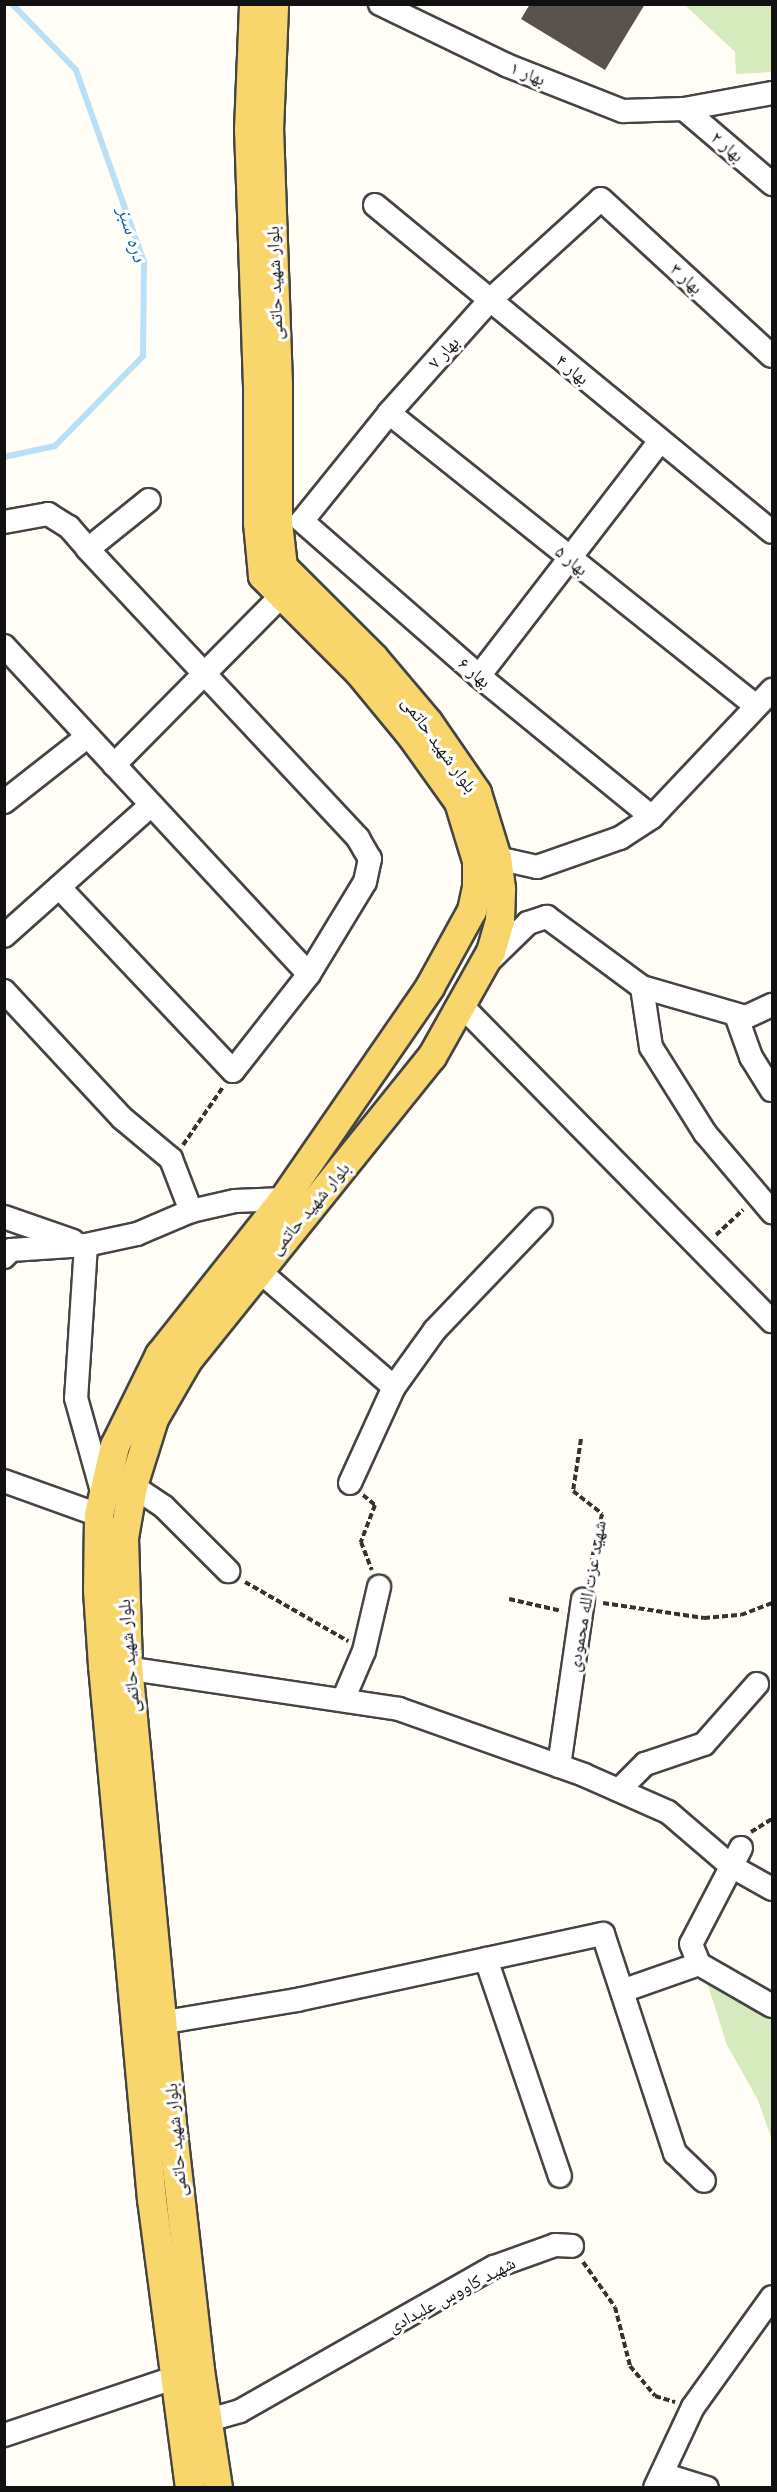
<!DOCTYPE html>
<html>
<head>
<meta charset="utf-8">
<style>
	body { margin:0 }
	#map { position:relative; width:777px; height:2492px; overflow:hidden; background:#fffdf5; font-family:"Noto Serif","Noto Naskh Arabic",serif }
	div>[style] { position:absolute }
	.green>* { inset:0; background:#d5ebbd }
	.stream>* { height:6px; margin:-3px; padding:0 3px; transform-origin:3px; border-radius:3px; background:#b9e0f7 }
	.building>* { inset:0; background:#5a524d }
	.path>* { height:4px; margin-top:-2px; transform-origin:0; background:repeating-linear-gradient(90deg,#333 0 6px,transparent 0 9px) }
	.roads { filter:drop-shadow(2px 0 #444) drop-shadow(-2px 0 #444) drop-shadow(0 2px #444) drop-shadow(0 -2px #444) }
	.minor>* { height:22px; margin:-11px; padding:0 11px; transform-origin:11px; border-radius:11px; background:#fff }
	.major>* { height:28px; margin:-14px; padding:0 14px; transform-origin:14px; border-radius:14px; background:#f9d66b }
	span { translate:-50% -50%; white-space:nowrap; text-align:center; line-height:1.15; -webkit-text-stroke:6px #fff; paint-order:stroke }
	.street-label { font-size:18px; color:#111 }
	.water-label { font-size:20px; color:#1768a6; font-style:italic }
	.frame { position:absolute; inset:0; border:6px solid #111; pointer-events:none }
</style>
</head>
<body>
<div id="map">
	<div class="green">
		<i style="clip-path:polygon(685px 5px,772px 5px,772px 72px,736px 74px,735px 52px)"></i>
		<i style="clip-path:polygon(705px 1976px,772px 2016px,772px 2140px,758px 2100px,727px 2045px)"></i>
	</div>
	<div class="stream">
		<i style="left:4px;top:457px;width:52px;rotate:-12.2deg"></i>
		<i style="left:55px;top:446px;width:126px;rotate:-45.6deg"></i>
		<i style="left:143px;top:356px;width:94px;rotate:-89.4deg"></i>
		<i style="left:144px;top:262px;width:204px;rotate:-109.5deg"></i>
		<i style="left:76px;top:70px;width:92px;rotate:-134.1deg"></i>
	</div>
	<div class="building">
		<i style="clip-path:polygon(530px 4px,645px 4px,605px 70px,521px 19px)"></i>
	</div>
	<div class="path">
		<i style="left:183px;top:1145px;width:70px;rotate:-55.4deg"></i>
		<i style="left:716px;top:1235px;width:37px;rotate:-43deg"></i>
		<i style="left:581px;top:1439px;width:53px;rotate:98.7deg"></i>
		<i style="left:573px;top:1491px;width:37px;rotate:38deg"></i>
		<i style="left:602px;top:1514px;width:69px;rotate:102.6deg"></i>
		<i style="left:363px;top:1495px;width:16px;rotate:40deg"></i>
		<i style="left:375px;top:1505px;width:40px;rotate:111deg"></i>
		<i style="left:361px;top:1542px;width:30px;rotate:69deg"></i>
		<i style="left:245px;top:1582px;width:119px;rotate:29.8deg"></i>
		<i style="left:509px;top:1599px;width:54px;rotate:12.8deg"></i>
		<i style="left:603px;top:1603px;width:102px;rotate:8.4deg"></i>
		<i style="left:704px;top:1618px;width:37px;rotate:-5deg"></i>
		<i style="left:741px;top:1615px;width:33px;rotate:-21deg"></i>
		<i style="left:751px;top:1832px;width:25px;rotate:-32deg"></i>
		<i style="left:583px;top:2262px;width:55px;rotate:54.6deg"></i>
		<i style="left:615px;top:2307px;width:61px;rotate:75.7deg"></i>
		<i style="left:630px;top:2366px;width:39px;rotate:50deg"></i>
		<i style="left:655px;top:2396px;width:21px;rotate:17deg"></i>
	</div>
	<div class="roads">
		<div class="minor">
			<i style="left:380px;top:4px;width:140px;rotate:25.8deg"></i>
			<i style="left:506px;top:65px;width:126px;rotate:21.5deg"></i>
			<i style="left:623px;top:111px;width:61px;rotate:-1.9deg"></i>
			<i style="left:684px;top:109px;width:89px;rotate:-10.3deg"></i>
			<i style="left:684px;top:109px;width:116px;rotate:40.4deg"></i>
			<i style="left:375px;top:205px;width:514px;rotate:39.48deg"></i>
			<i style="left:389px;top:413px;width:470px;rotate:38.6deg"></i>
			<i style="left:302px;top:521px;width:139px;rotate:-51.1deg"></i>
			<i style="left:389px;top:413px;width:150px;rotate:-48.2deg"></i>
			<i style="left:489px;top:301px;width:151px;rotate:-42.3deg"></i>
			<i style="left:601px;top:199px;width:232px;rotate:42.6deg"></i>
			<i style="left:302px;top:521px;width:235px;rotate:41.2deg"></i>
			<i style="left:479px;top:676px;width:223px;rotate:39.2deg"></i>
			<i style="left:4px;top:522px;width:45px;rotate:-10.3deg"></i>
			<i style="left:48px;top:514px;width:25px;rotate:32deg"></i>
			<i style="left:69px;top:527px;width:29px;rotate:49deg"></i>
			<i style="left:88px;top:549px;width:78px;rotate:-38.8deg"></i>
			<i style="left:4px;top:646px;width:448px;rotate:47.1deg"></i>
			<i style="left:479px;top:676px;width:297px;rotate:-52.4deg"></i>
			<i style="left:114px;top:765px;width:238px;rotate:-45.3deg"></i>
			<i style="left:4px;top:802px;width:105px;rotate:-38.1deg"></i>
			<i style="left:497px;top:858px;width:41px;rotate:12.7deg"></i>
			<i style="left:537px;top:867px;width:88px;rotate:-19.3deg"></i>
			<i style="left:620px;top:838px;width:38px;rotate:-33deg"></i>
			<i style="left:652px;top:817px;width:175px;rotate:-46.6deg"></i>
			<i style="left:59px;top:887px;width:253px;rotate:46.6deg"></i>
			<i style="left:233px;top:1071px;width:123px;rotate:-51.9deg"></i>
			<i style="left:309px;top:974px;width:108px;rotate:-58.7deg"></i>
			<i style="left:365px;top:882px;width:24px;rotate:-78deg"></i>
			<i style="left:370px;top:859px;width:24px;rotate:-120deg"></i>
			<i style="left:358px;top:838px;width:396px;rotate:-133.1deg"></i>
			<i style="left:4px;top:936px;width:197px;rotate:-41.7deg"></i>
			<i style="left:490px;top:960px;width:53px;rotate:-44.2deg"></i>
			<i style="left:528px;top:923px;width:20px;rotate:-18deg"></i>
			<i style="left:547px;top:917px;width:118px;rotate:36.4deg"></i>
			<i style="left:642px;top:987px;width:108px;rotate:16.1deg"></i>
			<i style="left:746px;top:1017px;width:29px;rotate:-25deg"></i>
			<i style="left:642px;top:987px;width:61px;rotate:81.5deg"></i>
			<i style="left:651px;top:1047px;width:102px;rotate:57.9deg"></i>
			<i style="left:705px;top:1133px;width:104px;rotate:49.7deg"></i>
			<i style="left:4px;top:991px;width:173px;rotate:47.1deg"></i>
			<i style="left:122px;top:1118px;width:64px;rotate:39.9deg"></i>
			<i style="left:171px;top:1159px;width:56px;rotate:69deg"></i>
			<i style="left:462px;top:1006px;width:442px;rotate:45.5deg"></i>
			<i style="left:736px;top:1015px;width:45px;rotate:70.3deg"></i>
			<i style="left:751px;top:1057px;width:39px;rotate:58deg"></i>
			<i style="left:4px;top:1217px;width:73px;rotate:19.2deg"></i>
			<i style="left:86px;top:1245px;width:153px;rotate:93.7deg"></i>
			<i style="left:76px;top:1398px;width:101px;rotate:74.4deg"></i>
			<i style="left:4px;top:1257px;width:10px;rotate:-45deg"></i>
			<i style="left:11px;top:1250px;width:75px;rotate:-3.8deg"></i>
			<i style="left:86px;top:1245px;width:52px;rotate:-12.2deg"></i>
			<i style="left:137px;top:1234px;width:59px;rotate:-23.1deg"></i>
			<i style="left:191px;top:1211px;width:45px;rotate:-12.8deg"></i>
			<i style="left:235px;top:1201px;width:49px;rotate:-2.3deg"></i>
			<i style="left:258px;top:1270px;width:179px;rotate:40.7deg"></i>
			<i style="left:4px;top:1481px;width:101px;rotate:19.7deg"></i>
			<i style="left:350px;top:1483px;width:106px;rotate:-65.4deg"></i>
			<i style="left:394px;top:1387px;width:70px;rotate:-54.3deg"></i>
			<i style="left:435px;top:1330px;width:153px;rotate:-46.3deg"></i>
			<i style="left:133px;top:1486px;width:37px;rotate:34deg"></i>
			<i style="left:164px;top:1507px;width:91px;rotate:45deg"></i>
			<i style="left:112px;top:1666px;width:290px;rotate:8.5deg"></i>
			<i style="left:399px;top:1709px;width:196px;rotate:19.6deg"></i>
			<i style="left:584px;top:1775px;width:92px;rotate:23.8deg"></i>
			<i style="left:668px;top:1812px;width:83px;rotate:40.6deg"></i>
			<i style="left:731px;top:1866px;width:47px;rotate:29.3deg"></i>
			<i style="left:343px;top:1700px;width:53px;rotate:-66.8deg"></i>
			<i style="left:364px;top:1651px;width:66px;rotate:-76.8deg"></i>
			<i style="left:559px;top:1766px;width:168px;rotate:-81.8deg"></i>
			<i style="left:619px;top:1790px;width:37px;rotate:-45deg"></i>
			<i style="left:645px;top:1764px;width:62px;rotate:-18.7deg"></i>
			<i style="left:704px;top:1744px;width:80px;rotate:-48.5deg"></i>
			<i style="left:741px;top:1848px;width:108px;rotate:117.5deg"></i>
			<i style="left:691px;top:1944px;width:22px;rotate:68deg"></i>
			<i style="left:699px;top:1964px;width:84px;rotate:29.9deg"></i>
			<i style="left:486px;top:1959px;width:229px;rotate:71.2deg"></i>
			<i style="left:622px;top:1991px;width:82px;rotate:-19.3deg"></i>
			<i style="left:165px;top:2022px;width:134px;rotate:-9.5deg"></i>
			<i style="left:297px;top:2000px;width:313px;rotate:-12.2deg"></i>
			<i style="left:603px;top:1934px;width:231px;rotate:71.8deg"></i>
			<i style="left:675px;top:2153px;width:40px;rotate:44deg"></i>
			<i style="left:209px;top:2420px;width:32px;rotate:-16deg"></i>
			<i style="left:240px;top:2411px;width:292px;rotate:-29.6deg"></i>
			<i style="left:494px;top:2267px;width:65px;rotate:-19.8deg"></i>
			<i style="left:555px;top:2245px;width:17px;rotate:3deg"></i>
			<i style="left:4px;top:2435px;width:197px;rotate:-18.6deg"></i>
			<i style="left:662px;top:2474px;width:47px;rotate:17.3deg"></i>
			<i style="left:655px;top:2488px;width:89px;rotate:-64.9deg"></i>
			<i style="left:693px;top:2407px;width:135px;rotate:-54.3deg"></i>
		</div>
		<div class="major">
			<i style="left:190px;top:2488px;width:290px;rotate:-97.5deg"></i>
			<i style="left:152px;top:2200px;width:536px;rotate:-95.24deg"></i>
			<i style="left:103px;top:1666px;width:76px;rotate:-93.8deg"></i>
			<i style="left:98px;top:1590px;width:75px;rotate:-89.2deg"></i>
			<i style="left:99px;top:1515px;width:71px;rotate:-76.9deg"></i>
			<i style="left:115px;top:1446px;width:102px;rotate:-63.7deg"></i>
			<i style="left:160px;top:1355px;width:199px;rotate:-51.5deg"></i>
			<i style="left:284px;top:1199px;width:257px;rotate:-55.4deg"></i>
			<i style="left:430px;top:987px;width:87px;rotate:-61.1deg"></i>
			<i style="left:472px;top:911px;width:24px;rotate:-78deg"></i>
			<i style="left:477px;top:888px;width:27px;rotate:-90deg"></i>
			<i style="left:477px;top:861px;width:62px;rotate:-107deg"></i>
			<i style="left:459px;top:802px;width:82px;rotate:-125.6deg"></i>
			<i style="left:411px;top:735px;width:82px;rotate:-129.5deg"></i>
			<i style="left:359px;top:672px;width:136px;rotate:-135deg"></i>
			<i style="left:263px;top:576px;width:53px;rotate:-95.4deg"></i>
			<i style="left:258px;top:523px;width:137px;rotate:-90deg"></i>
			<i style="left:258px;top:386px;width:256px;rotate:-92deg"></i>
			<i style="left:249px;top:130px;width:126px;rotate:-87.7deg"></i>
			<i style="left:218px;top:2488px;width:119px;rotate:-98.7deg"></i>
			<i style="left:200px;top:2370px;width:249px;rotate:-96.5deg"></i>
			<i style="left:172px;top:2123px;width:459px;rotate:-95.5deg"></i>
			<i style="left:128px;top:1666px;width:128px;rotate:-91.8deg"></i>
			<i style="left:124px;top:1538px;width:53px;rotate:-80.2deg"></i>
			<i style="left:133px;top:1486px;width:70px;rotate:-72.6deg"></i>
			<i style="left:154px;top:1419px;width:68px;rotate:-60deg"></i>
			<i style="left:188px;top:1360px;width:389px;rotate:-51.2deg"></i>
			<i style="left:432px;top:1057px;width:120px;rotate:-60.7deg"></i>
			<i style="left:491px;top:952px;width:32px;rotate:-74deg"></i>
			<i style="left:500px;top:921px;width:32px;rotate:-88deg"></i>
			<i style="left:501px;top:889px;width:31px;rotate:-97deg"></i>
			<i style="left:497px;top:858px;width:68px;rotate:-107.1deg"></i>
			<i style="left:477px;top:793px;width:86px;rotate:-124.6deg"></i>
			<i style="left:428px;top:722px;width:84px;rotate:-130.2deg"></i>
			<i style="left:374px;top:658px;width:129px;rotate:-135deg"></i>
			<i style="left:283px;top:567px;width:44px;rotate:-96.5deg"></i>
			<i style="left:278px;top:523px;width:138px;rotate:-90deg"></i>
			<i style="left:278px;top:385px;width:254px;rotate:-92deg"></i>
			<i style="left:269px;top:131px;width:127px;rotate:-87.7deg"></i>
		</div>
	</div>
	<div class="street-label">
		<span style="left:528px;top:73px;rotate:22deg">بهار ۱</span>
		<span style="left:728px;top:146px;rotate:41deg">بهار ۲</span>
		<span style="left:687px;top:278px;rotate:42deg">بهار ۳</span>
		<span style="left:274px;top:283px;rotate:-92deg">بلوار شهید حاتمی</span>
		<span style="left:443px;top:352px;rotate:-48deg">بهار ۷</span>
		<span style="left:573px;top:369px;rotate:39deg">بهار ۴</span>
		<span style="left:572px;top:560px;rotate:39deg">بهار ۵</span>
		<span style="left:475px;top:672px;rotate:40deg">بهار ۶</span>
		<span style="left:440px;top:744px;rotate:54deg">بلوار شهید حاتمی</span>
		<span style="left:309px;top:1208px;rotate:-50deg">بلوار شهید حاتمی</span>
		<span style="left:586px;top:1596px;rotate:-80deg">شهید عزت الله محمودی</span>
		<span style="left:128px;top:1656px;rotate:-95deg">بلوار شهید حاتمی</span>
		<span style="left:175px;top:2140px;rotate:-95deg">بلوار شهید حاتمی</span>
		<span style="left:451px;top:2294px;rotate:-28deg">شهید کاووس علیدادی</span>
	</div>
	<div class="water-label">
		<span style="left:133px;top:234px;rotate:73deg">دره سبز</span>
	</div>
	<div class="frame"></div>
</div>
</body>
</html>
